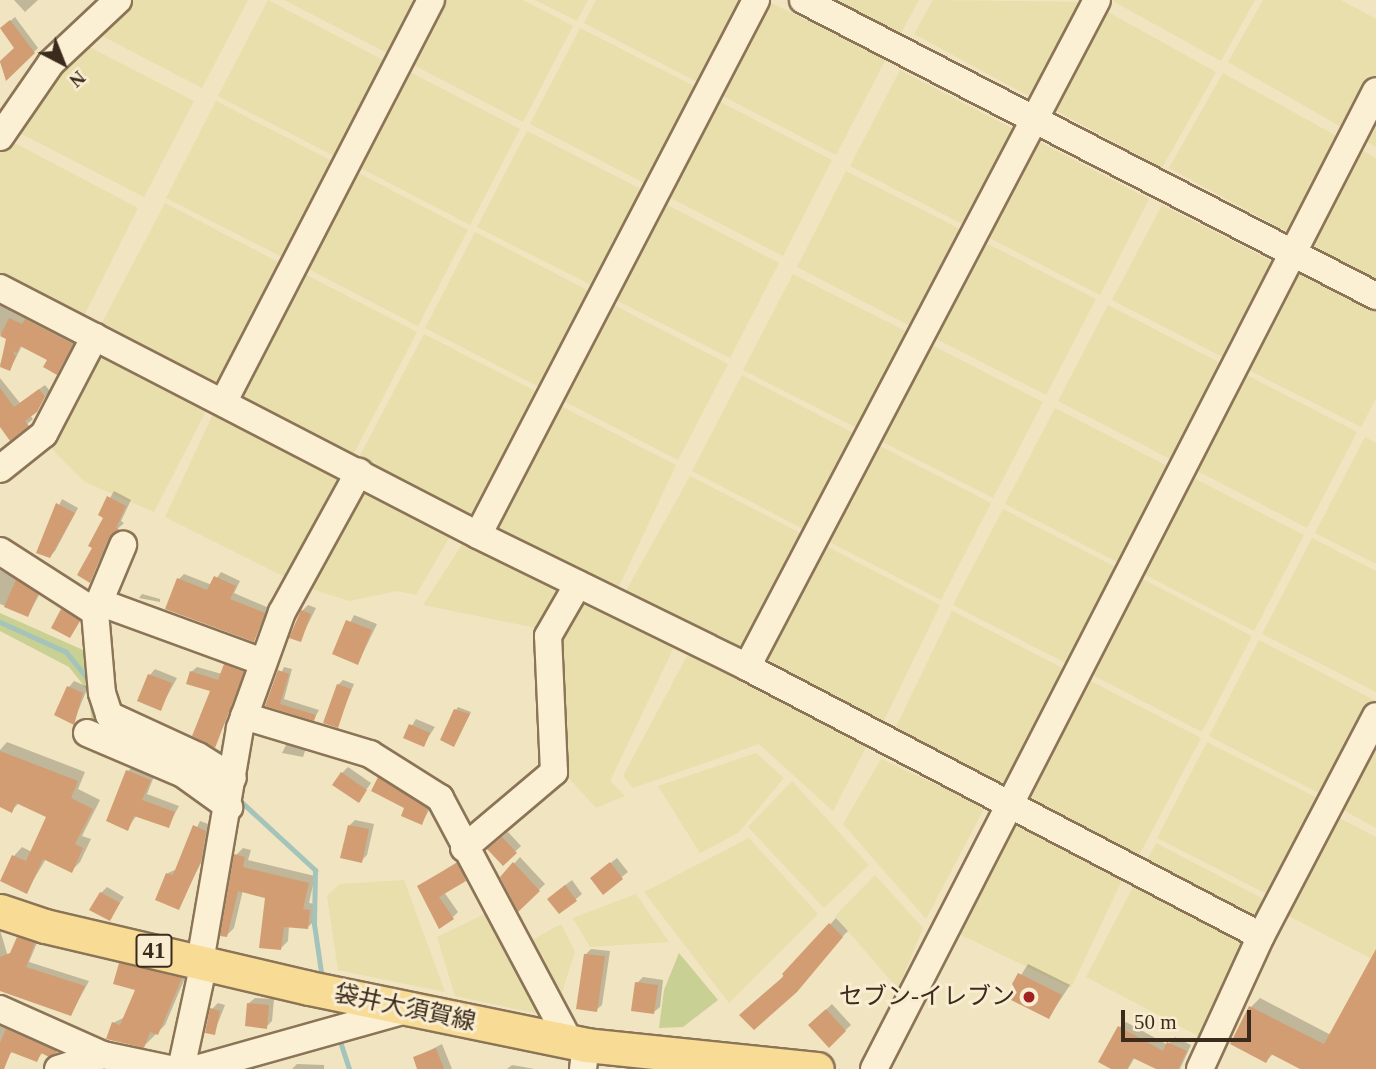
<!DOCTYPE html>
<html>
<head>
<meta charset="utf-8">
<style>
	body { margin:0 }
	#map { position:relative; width:1376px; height:1069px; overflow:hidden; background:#f1e4c0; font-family:"Times New Roman","Noto Sans JP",serif }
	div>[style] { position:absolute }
	.farmland>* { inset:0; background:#e8dfad }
	.green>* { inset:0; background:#c8d093 }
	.shadow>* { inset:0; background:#0003 }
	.stream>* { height:5px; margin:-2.5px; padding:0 2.5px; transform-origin:2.5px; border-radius:2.5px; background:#a4c3ba }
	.building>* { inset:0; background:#d39d73 }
	.roads { filter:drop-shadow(2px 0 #8c7457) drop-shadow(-2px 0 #8c7457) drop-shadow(0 2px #8c7457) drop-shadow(0 -2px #8c7457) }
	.minor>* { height:26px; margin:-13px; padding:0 13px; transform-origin:13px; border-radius:13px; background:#fbf0d4 }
	.major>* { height:33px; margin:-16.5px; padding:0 16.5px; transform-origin:16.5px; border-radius:16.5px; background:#f8db95 }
	.dots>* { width:19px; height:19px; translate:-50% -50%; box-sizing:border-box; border:4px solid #f8edd1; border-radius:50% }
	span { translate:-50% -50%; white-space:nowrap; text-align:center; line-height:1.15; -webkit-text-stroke:6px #f8edd1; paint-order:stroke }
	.shield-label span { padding:2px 5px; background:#f8edd1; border:2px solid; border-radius:5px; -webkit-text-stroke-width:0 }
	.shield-label { font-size:23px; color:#3b2b1c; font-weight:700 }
	.poi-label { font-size:24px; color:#3b2b1c }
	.right { translate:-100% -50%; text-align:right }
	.street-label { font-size:24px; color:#3b2b1c }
	.north { position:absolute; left:28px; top:28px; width:70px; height:70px; -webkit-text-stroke:5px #f8edd1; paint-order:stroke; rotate:138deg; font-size:19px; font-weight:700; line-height:28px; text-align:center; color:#3b2b1c }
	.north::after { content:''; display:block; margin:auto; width:24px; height:32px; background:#3b2b1c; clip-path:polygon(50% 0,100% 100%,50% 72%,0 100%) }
	.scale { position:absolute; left:1121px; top:1010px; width:130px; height:32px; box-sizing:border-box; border:4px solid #3b2b1c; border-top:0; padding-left:9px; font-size:21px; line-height:24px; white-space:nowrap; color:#3b2b1c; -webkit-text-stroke:5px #f8edd1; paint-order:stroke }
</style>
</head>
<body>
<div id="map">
	<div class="farmland">
		<i style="clip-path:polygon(120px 0,248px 0,202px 88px,83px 26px)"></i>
		<i style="clip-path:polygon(268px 0,387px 62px,338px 158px,218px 96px)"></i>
		<i style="clip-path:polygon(284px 0,419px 0,391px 55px)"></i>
		<i style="clip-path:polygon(435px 0,523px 0,573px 26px,523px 122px,404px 60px)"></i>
		<i style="clip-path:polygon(535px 0,588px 0,577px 21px)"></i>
		<i style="clip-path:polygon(596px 0,747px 0,703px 85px,584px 23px)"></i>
		<i style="clip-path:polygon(765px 0,886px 59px,836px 155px,717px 93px)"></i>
		<i style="clip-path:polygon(837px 0,919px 0,900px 35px)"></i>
		<i style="clip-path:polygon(933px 0,1090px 2px,1216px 72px,1162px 168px,914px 34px)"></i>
		<i style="clip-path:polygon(1111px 0,1255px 0,1221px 61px)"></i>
		<i style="clip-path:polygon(1263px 0,1341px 0,1376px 19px,1376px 147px,1228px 62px)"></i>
		<i style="clip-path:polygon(580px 28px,700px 89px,650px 186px,530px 124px)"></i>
		<i style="clip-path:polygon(74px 39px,194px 101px,144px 197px,8px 127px)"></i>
		<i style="clip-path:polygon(400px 67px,520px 129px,470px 225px,351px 163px)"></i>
		<i style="clip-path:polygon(900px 70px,1019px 132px,970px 228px,850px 166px)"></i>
		<i style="clip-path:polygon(1223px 73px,1376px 158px,1376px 280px,1169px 168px)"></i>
		<i style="clip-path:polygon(713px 98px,832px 160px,783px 256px,663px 194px)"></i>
		<i style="clip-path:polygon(216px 101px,336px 163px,286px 259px,166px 198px)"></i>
		<i style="clip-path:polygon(527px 131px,647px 192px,597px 288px,477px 227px)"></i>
		<i style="clip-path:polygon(1030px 137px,1149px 199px,1100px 295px,980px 233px)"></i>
		<i style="clip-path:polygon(11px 141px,138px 208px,78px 328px,0 288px,0 150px)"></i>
		<i style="clip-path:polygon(349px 168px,468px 230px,418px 326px,299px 264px)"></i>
		<i style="clip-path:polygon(846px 171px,966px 232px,916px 329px,797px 267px)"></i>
		<i style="clip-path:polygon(660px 201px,779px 263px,730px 358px,610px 297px)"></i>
		<i style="clip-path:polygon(165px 203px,284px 265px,213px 395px,95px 336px)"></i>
		<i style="clip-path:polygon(1162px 205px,1281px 266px,1232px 362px,1112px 300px)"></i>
		<i style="clip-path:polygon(475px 232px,595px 294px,545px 390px,425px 328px)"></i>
		<i style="clip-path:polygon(976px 238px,1096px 299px,1046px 395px,927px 334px)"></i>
		<i style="clip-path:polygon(297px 270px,417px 332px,351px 459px,236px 407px)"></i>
		<i style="clip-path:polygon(1291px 270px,1376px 313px,1376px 398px,1361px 427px,1241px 366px)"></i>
		<i style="clip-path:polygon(793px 274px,913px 335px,863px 431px,743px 370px)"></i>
		<i style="clip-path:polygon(608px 302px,728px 364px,678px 460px,558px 398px)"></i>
		<i style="clip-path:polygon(1108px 305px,1228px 367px,1178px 463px,1058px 401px)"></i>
		<i style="clip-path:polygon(424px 334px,543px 395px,480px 525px,357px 461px)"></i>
		<i style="clip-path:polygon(924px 341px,1043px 402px,993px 498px,873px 437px)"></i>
		<i style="clip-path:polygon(103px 353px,207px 409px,154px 512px,85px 482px,49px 446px)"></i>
		<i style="clip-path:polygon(1237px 370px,1357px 432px,1307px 528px,1188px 466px)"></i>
		<i style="clip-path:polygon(742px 375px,861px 437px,811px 533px,692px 471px)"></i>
		<i style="clip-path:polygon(557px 404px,676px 465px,615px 595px,492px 533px)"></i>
		<i style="clip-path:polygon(1055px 408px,1175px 470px,1125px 566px,1005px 504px)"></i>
		<i style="clip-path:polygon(214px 412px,452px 533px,416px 595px,397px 591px,349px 601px,305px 587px,165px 517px)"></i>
		<i style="clip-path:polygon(1365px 437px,1376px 443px,1376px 564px,1315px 533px)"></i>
		<i style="clip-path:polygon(872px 442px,991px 503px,941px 600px,822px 538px)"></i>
		<i style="clip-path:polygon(1184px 473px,1304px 535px,1254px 631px,1134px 569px)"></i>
		<i style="clip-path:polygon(690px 476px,810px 538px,750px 661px,622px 598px)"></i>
		<i style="clip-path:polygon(1003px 509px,1123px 571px,1073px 667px,953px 605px)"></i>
		<i style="clip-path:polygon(1312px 538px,1376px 571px,1376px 692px,1262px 634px)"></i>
		<i style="clip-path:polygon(465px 540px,563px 586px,536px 628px,423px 605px)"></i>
		<i style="clip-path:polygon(820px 543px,940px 605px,877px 735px,753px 670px)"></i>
		<i style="clip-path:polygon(1133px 574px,1252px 636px,1202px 732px,1083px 670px)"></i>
		<i style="clip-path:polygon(583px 598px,674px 647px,610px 781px,625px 796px,596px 808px,566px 775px,559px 639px)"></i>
		<i style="clip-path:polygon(952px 611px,1072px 673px,1002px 800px,889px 741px)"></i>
		<i style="clip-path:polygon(1259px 640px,1376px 701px,1328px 798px,1209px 736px)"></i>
		<i style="clip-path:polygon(688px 654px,866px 747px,833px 811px,759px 744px,633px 788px,623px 776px)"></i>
		<i style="clip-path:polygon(1081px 676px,1201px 738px,1135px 863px,1011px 800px)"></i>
		<i style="clip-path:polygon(1376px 716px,1376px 828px,1330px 803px)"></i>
		<i style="clip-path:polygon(1207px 742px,1327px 803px,1277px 899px,1157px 838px)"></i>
		<i style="clip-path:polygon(756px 753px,784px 778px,738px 833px,700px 853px,658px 786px)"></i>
		<i style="clip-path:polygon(881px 759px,985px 807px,926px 919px,843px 824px)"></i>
		<i style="clip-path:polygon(792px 781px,869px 865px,824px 908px,748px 827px)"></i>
		<i style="clip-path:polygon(1326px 811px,1376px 837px,1376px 961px,1275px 909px)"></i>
		<i style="clip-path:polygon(1012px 821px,1123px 878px,1071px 988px,957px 933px)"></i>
		<i style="clip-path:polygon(749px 838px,818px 914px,729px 1003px,644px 892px)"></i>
		<i style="clip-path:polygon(1156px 843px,1275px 905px,1208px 1041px,1086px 977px)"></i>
		<i style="clip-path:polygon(875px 875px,923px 928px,898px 989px,835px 916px)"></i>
		<i style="clip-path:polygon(404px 880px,445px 992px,338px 970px,327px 896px,339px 884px)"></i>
		<i style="clip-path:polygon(636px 894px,669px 942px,590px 947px,573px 918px)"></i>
		<i style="clip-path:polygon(489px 912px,548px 1016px,455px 996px,437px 937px)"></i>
		<i style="clip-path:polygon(561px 924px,575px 952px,559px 1001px,525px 944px)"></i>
	</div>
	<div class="green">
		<i style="clip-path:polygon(0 613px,92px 654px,106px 716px,158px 738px,93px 730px,88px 691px,69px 667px,0 631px)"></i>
		<i style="clip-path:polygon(679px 953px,718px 1000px,683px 1027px,659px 1028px,664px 990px)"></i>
	</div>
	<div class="shadow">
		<i style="clip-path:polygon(14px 0,38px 0,25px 12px)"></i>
		<i style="clip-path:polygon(15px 17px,38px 48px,6px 79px,0 62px,16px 50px,1px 29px)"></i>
		<i style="clip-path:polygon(0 305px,27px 319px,32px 314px,78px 338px,57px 373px,49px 360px,22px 346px,10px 369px,0 365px,8px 338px,0 334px)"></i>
		<i style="clip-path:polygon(0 378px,20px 403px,45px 385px,50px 391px,30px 415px,33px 419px,11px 438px,0 425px)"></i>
		<i style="clip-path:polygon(114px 491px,131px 500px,121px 521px,124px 523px,113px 533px,90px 580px,94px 547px,105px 517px,101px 514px)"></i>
		<i style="clip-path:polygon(62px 499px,78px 508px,55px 551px,50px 556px,38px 552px)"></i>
		<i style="clip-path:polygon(0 570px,18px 580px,23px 575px,43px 588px,28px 615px,0 604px)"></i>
		<i style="clip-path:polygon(221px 572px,240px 581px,234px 593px,269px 608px,254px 640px,179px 579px,184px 574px,212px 585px)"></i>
		<i style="clip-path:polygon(142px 594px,160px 599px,160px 602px,139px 598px)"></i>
		<i style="clip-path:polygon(68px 604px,84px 615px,70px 636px,63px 610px)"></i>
		<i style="clip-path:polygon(308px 605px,316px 608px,300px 640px,302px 611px)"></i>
		<i style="clip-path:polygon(354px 615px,377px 624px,358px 663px,335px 653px)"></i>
		<i style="clip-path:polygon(231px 660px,248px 666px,215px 746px,212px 690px,191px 672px,197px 667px,222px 674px)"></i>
		<i style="clip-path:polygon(284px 667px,292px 669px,284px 699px,319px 710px,314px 719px,267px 705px)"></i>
		<i style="clip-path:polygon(155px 669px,177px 678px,160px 709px,150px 675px)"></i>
		<i style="clip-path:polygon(343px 680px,354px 684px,337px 726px,338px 685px)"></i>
		<i style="clip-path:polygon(74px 681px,88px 687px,73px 723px,69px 687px)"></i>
		<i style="clip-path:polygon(458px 707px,471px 712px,454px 745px,456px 710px)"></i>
		<i style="clip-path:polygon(416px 719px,435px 727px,423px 745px,405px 737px)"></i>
		<i style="clip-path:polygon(7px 742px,85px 772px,78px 789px,100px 800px,82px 836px,91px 839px,80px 862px,71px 871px,46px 859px,26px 892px,14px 856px,22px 847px,32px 852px,49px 816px,19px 803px,12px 810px,0 805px,0 750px)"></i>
		<i style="clip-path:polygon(287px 743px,306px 748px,303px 757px,282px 753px)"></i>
		<i style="clip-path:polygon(134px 765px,155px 774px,147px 794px,179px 806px,168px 826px,137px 815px,127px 829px,128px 771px)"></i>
		<i style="clip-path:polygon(348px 767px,371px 783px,359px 800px,342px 773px)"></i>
		<i style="clip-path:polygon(385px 773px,433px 803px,422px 823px,379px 778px)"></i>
		<i style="clip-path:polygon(355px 820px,374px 824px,367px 855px,361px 861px,350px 825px)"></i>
		<i style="clip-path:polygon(200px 821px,211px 825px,206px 853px,178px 908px,168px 873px,177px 869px)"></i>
		<i style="clip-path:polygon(508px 832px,521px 846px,503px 863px,495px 843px)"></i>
		<i style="clip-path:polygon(243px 848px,251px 850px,248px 860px,315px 876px,309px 903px,316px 904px,314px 921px,307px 928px,289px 926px,288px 941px,281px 948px,267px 897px,243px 890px,234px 928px,227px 935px,236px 855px)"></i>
		<i style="clip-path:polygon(520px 857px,545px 884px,519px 909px,502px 877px)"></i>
		<i style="clip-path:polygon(617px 858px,628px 872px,603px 892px,598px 873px)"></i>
		<i style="clip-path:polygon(462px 859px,470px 875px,444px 892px,458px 912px,453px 917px,419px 886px)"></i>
		<i style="clip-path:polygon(572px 880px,582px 894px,560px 912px,555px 893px)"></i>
		<i style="clip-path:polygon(107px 887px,124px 897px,109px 919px,101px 893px)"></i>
		<i style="clip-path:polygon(836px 918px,848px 931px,754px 1027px,784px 974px)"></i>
		<i style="clip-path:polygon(0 930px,9px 960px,23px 933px,39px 938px,29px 962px,89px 981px,71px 1014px,0 989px)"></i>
		<i style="clip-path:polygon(591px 949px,610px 951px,602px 1005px,596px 1010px,585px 955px)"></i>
		<i style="clip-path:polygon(128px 957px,188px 971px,165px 1025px,144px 1046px,113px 1023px,125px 1017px,137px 989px,121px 964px)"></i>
		<i style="clip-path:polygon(1376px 957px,1376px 1069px,1304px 1069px,1273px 1054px,1266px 1061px,1251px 1007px,1260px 998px,1331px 1035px)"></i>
		<i style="clip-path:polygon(1028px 964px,1070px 985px,1049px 1017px,1008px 996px)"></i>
		<i style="clip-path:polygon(643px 977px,663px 980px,660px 1007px,654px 1012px,637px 983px)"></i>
		<i style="clip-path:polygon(255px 998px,274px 999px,272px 1021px,266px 1027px,249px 1003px)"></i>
		<i style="clip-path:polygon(218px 1003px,225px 1005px,214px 1033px,212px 1009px)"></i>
		<i style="clip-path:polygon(832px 1004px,851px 1025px,829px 1045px,810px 1025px)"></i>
		<i style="clip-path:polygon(0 1019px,62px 1047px,49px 1055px,43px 1052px,37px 1060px,13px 1051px,9px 1055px,0 1052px)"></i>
		<i style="clip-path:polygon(1126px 1022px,1168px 1045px,1175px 1037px,1191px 1045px,1180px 1069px,1160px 1069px,1135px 1057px,1128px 1069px,1114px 1069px,1120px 1027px)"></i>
		<i style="clip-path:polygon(442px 1044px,452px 1069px,419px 1069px,415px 1058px)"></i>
		<i style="clip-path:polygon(297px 1064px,324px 1065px,324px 1069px,292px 1069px)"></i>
		<i style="clip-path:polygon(512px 1065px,535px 1069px,507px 1069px)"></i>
	</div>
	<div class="stream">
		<i style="left:0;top:622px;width:72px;rotate:24.4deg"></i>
		<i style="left:66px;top:652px;width:38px;rotate:51deg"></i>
		<i style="left:236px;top:797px;width:108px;rotate:42.7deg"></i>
		<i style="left:315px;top:870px;width:54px;rotate:91.1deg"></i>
		<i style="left:314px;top:924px;width:56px;rotate:81.7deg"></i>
		<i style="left:338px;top:1035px;width:36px;rotate:72deg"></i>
	</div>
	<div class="building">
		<i style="clip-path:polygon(10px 20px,35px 53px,6px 81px,0 61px,14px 48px,0 28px)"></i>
		<i style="clip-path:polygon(9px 318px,22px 324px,25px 319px,73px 344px,57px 375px,43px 367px,47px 360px,20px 346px,17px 353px,12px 351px,16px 356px,10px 371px,0 367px,6px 339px,0 336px)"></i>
		<i style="clip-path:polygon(0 388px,14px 407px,39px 389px,45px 397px,37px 412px,25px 421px,29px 426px,10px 441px,0 427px)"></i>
		<i style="clip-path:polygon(107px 496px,126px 506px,116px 528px,120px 530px,108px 539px,90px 583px,77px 575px,92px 548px,88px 546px,103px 518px,98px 515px)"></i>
		<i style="clip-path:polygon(56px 503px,75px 513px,50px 558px,36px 553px)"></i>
		<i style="clip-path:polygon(214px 576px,236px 586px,230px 599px,265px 613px,254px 642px,165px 609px,177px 578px,207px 590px)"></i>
		<i style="clip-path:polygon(16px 580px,38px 594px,28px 617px,4px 607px)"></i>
		<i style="clip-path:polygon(61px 609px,80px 621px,70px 638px,51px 628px)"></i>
		<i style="clip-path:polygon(301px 610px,311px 614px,301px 642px,289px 638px)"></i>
		<i style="clip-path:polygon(346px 620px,372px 630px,358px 665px,332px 654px)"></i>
		<i style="clip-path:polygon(224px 664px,244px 672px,215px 748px,192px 736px,210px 691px,186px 684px,190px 671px,218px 680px)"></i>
		<i style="clip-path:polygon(278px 670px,289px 674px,280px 704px,316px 715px,314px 721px,265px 706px)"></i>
		<i style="clip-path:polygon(148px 674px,172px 683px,161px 711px,137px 701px)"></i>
		<i style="clip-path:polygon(337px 684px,351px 689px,338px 728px,323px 723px)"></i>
		<i style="clip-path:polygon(67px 686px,83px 693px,74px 725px,54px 715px)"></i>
		<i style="clip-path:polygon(454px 709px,470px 714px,454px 747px,440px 740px)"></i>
		<i style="clip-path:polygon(409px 724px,430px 733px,424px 747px,403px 738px)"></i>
		<i style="clip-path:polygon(0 751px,78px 781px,71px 798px,93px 809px,75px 844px,83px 848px,72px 873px,43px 859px,27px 894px,0 881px,12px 855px,26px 861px,46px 817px,16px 803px,12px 813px,0 807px)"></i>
		<i style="clip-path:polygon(126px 770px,151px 780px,142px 800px,175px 812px,169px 828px,134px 816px,128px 831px,106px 821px)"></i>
		<i style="clip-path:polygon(341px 772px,367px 790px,359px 803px,332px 785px)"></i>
		<i style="clip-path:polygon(378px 777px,428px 809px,422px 825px,401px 816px,404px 808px,371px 791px)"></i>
		<i style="clip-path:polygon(193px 825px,206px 831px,201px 861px,179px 910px,155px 900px,166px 873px,173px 875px)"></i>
		<i style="clip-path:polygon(348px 825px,369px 829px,362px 863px,340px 858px)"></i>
		<i style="clip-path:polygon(502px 837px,517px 853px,503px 866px,487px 849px)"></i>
		<i style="clip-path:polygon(234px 854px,245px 857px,243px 867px,309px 883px,303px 909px,310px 910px,308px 929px,284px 927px,281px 950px,259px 948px,265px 898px,238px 891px,227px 937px,220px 936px)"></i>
		<i style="clip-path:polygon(513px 862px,540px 891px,518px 912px,500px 877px)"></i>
		<i style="clip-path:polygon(610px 862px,623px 879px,603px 895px,590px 878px)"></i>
		<i style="clip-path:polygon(457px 863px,466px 881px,439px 897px,454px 919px,439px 929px,417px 886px)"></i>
		<i style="clip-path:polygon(565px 885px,577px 901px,559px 914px,547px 899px)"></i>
		<i style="clip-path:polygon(100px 892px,120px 903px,110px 921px,89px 910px)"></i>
		<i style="clip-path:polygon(829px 923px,843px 937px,797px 992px,754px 1030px,739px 1015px,784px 976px,782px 974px)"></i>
		<i style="clip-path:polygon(17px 937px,35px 943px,26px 967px,85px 986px,71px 1016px,0 991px,0 957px,10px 953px)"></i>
		<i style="clip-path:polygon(1376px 949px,1376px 1069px,1300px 1069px,1271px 1054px,1266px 1063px,1230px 1044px,1249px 1006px,1324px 1044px)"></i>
		<i style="clip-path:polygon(584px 954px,605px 956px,597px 1012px,576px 1009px)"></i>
		<i style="clip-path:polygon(119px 963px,182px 978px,158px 1035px,150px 1032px,144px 1048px,106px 1039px,112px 1022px,120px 1025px,135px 990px,113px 984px)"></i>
		<i style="clip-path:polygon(1018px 973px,1062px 995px,1049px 1019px,1005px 997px)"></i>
		<i style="clip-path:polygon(635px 982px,658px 985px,654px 1014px,631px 1011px)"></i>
		<i style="clip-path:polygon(247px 1003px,269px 1005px,267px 1029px,245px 1026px)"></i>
		<i style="clip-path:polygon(210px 1008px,220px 1011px,215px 1035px,205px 1033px)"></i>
		<i style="clip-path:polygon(826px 1009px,846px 1031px,829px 1048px,808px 1025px)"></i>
		<i style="clip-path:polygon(1118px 1026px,1163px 1051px,1167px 1042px,1187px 1051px,1178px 1069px,1156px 1069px,1133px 1058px,1127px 1069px,1111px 1069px,1098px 1062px)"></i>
		<i style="clip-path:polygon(6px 1029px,58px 1052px,49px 1057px,41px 1053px,37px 1062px,11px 1052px,4px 1069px,0 1069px,0 1043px)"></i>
		<i style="clip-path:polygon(436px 1048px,444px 1069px,417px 1069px,413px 1057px)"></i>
	</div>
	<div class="roads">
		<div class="minor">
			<i style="left:803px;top:0;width:645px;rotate:27.32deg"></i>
			<i style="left:0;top:137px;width:90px;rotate:-55.4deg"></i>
			<i style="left:51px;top:63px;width:92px;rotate:-43.2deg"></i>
			<i style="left:0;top:288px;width:538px;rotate:27.33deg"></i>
			<i style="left:478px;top:535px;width:300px;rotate:26.1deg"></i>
			<i style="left:747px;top:667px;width:580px;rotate:27.63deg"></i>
			<i style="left:224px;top:401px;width:451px;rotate:-62.7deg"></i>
			<i style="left:0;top:469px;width:56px;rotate:-38.5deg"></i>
			<i style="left:44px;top:434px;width:110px;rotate:-62.5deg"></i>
			<i style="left:478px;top:535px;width:603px;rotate:-62.54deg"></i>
			<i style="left:0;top:551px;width:113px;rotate:32.7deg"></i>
			<i style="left:95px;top:612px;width:73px;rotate:-67.3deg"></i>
			<i style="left:99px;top:602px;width:175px;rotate:20.1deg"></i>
			<i style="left:95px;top:612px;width:81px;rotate:85.1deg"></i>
			<i style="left:102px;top:693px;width:23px;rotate:72deg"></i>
			<i style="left:109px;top:715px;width:98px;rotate:24.7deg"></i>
			<i style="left:198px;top:756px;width:41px;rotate:32.2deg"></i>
			<i style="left:747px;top:667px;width:753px;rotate:-62.31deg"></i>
			<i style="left:244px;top:716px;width:132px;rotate:16.8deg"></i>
			<i style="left:370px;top:754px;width:83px;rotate:32.2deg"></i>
			<i style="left:440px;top:798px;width:276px;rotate:62deg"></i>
			<i style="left:87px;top:733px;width:104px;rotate:23.1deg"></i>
			<i style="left:183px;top:774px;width:57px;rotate:35.7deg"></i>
			<i style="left:464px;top:848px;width:118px;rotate:-40.2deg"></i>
			<i style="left:554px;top:772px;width:136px;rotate:-92.5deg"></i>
			<i style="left:548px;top:636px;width:60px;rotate:-60deg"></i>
			<i style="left:200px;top:962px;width:237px;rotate:-80.3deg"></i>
			<i style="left:240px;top:728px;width:123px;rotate:-70.1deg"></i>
			<i style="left:282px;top:612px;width:160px;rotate:-61.2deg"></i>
			<i style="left:0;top:1009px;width:113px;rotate:24.1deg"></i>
			<i style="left:103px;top:1055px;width:68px;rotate:11.8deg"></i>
			<i style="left:58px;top:1069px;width:47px;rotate:-17.3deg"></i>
			<i style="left:181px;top:1069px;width:108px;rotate:-77.8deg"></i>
			<i style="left:196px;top:1069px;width:221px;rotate:-15.7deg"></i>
			<i style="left:583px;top:1069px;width:24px;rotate:-83deg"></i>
			<i style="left:874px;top:1069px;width:1099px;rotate:-62.83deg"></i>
			<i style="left:1200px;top:1069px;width:146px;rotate:-65.4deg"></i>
			<i style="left:1261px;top:936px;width:248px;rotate:-62.4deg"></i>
		</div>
		<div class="major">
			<i style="left:0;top:911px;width:47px;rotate:18.4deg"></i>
			<i style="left:45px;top:926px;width:271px;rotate:13.2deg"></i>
			<i style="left:309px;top:988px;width:283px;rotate:11.6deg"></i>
			<i style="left:586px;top:1045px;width:232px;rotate:5.9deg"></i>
		</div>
	</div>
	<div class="dots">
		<i style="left:1029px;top:997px;background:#a02322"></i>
	</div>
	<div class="shield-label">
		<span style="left:154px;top:951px">41</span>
	</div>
	<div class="poi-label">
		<span class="right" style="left:1015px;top:997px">セブン-イレブン</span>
	</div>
	<div class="street-label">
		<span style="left:405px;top:1008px;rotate:12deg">袋井大須賀線</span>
	</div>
	<div class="north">N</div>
	<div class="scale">50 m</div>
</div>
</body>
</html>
